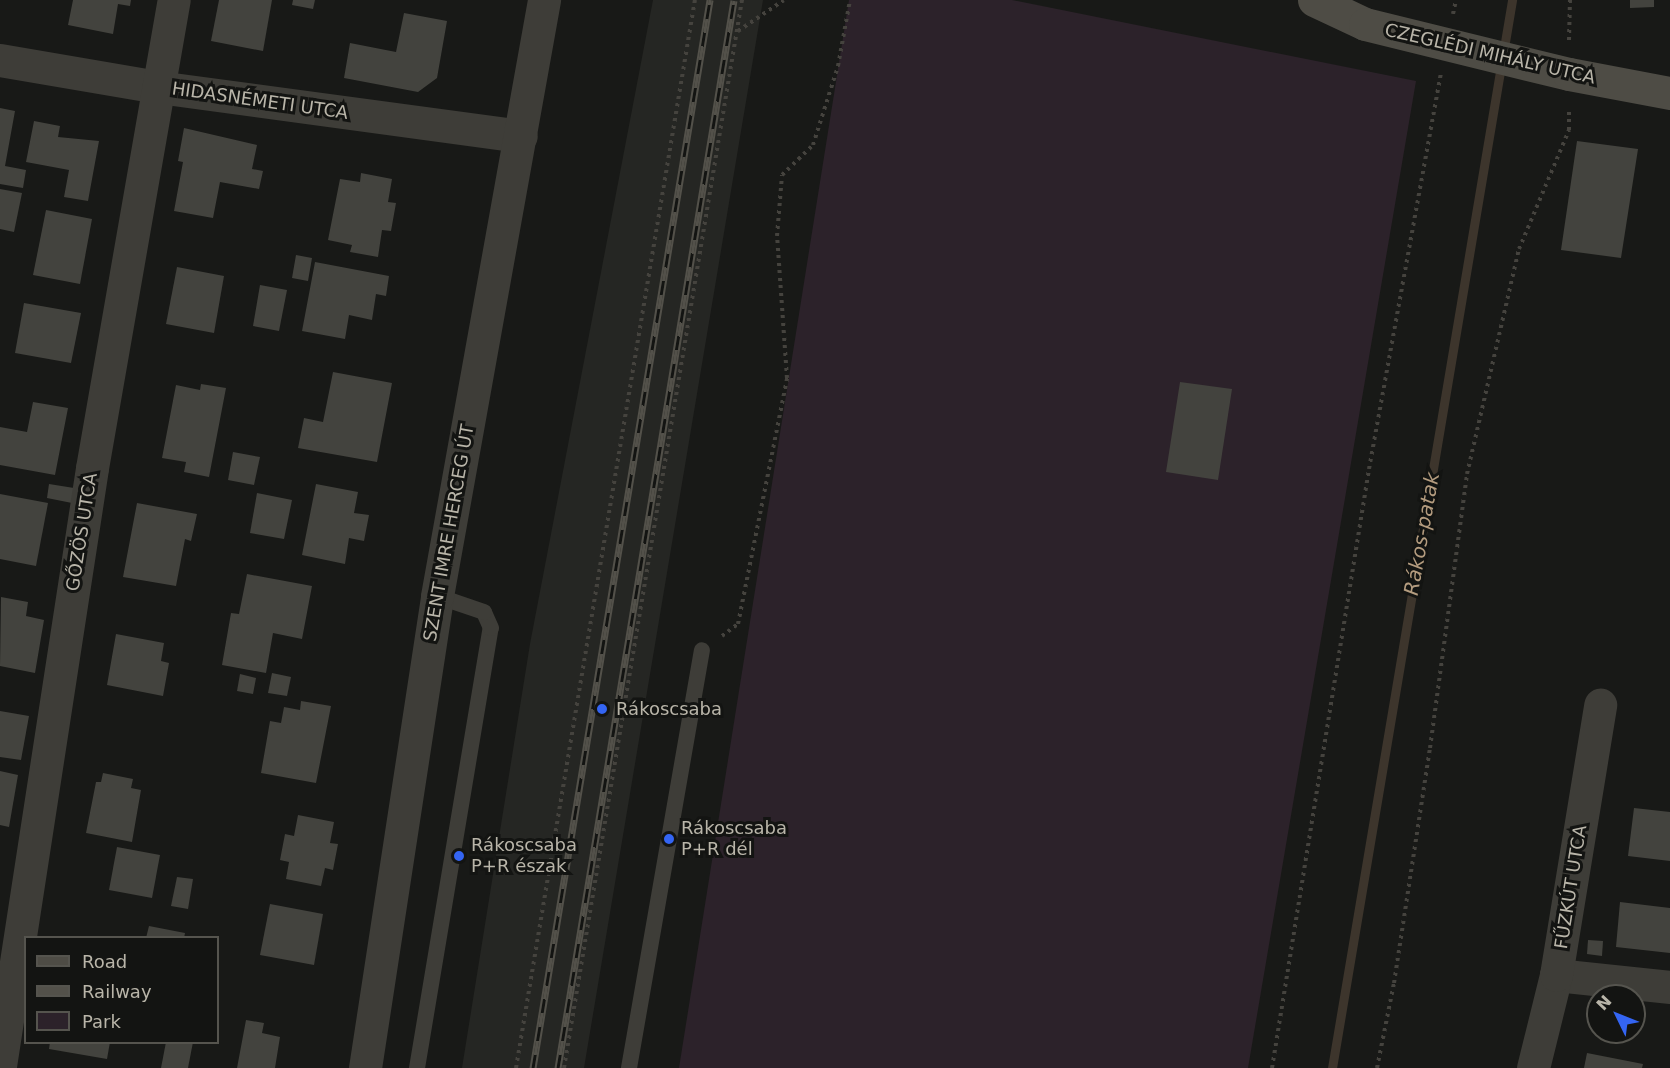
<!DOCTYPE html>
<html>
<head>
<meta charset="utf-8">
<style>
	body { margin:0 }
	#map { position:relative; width:1670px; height:1068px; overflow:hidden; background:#181917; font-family:"DejaVu Sans",sans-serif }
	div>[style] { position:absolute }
	.built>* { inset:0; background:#252623 }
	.green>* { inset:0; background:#2c222a }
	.stream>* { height:9px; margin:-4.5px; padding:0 4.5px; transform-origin:4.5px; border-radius:4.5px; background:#3d352c }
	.building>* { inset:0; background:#43433e }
	.path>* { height:4px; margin-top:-2px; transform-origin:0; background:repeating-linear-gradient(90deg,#45433e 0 3px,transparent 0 7.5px) }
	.lane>* { height:16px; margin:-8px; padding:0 8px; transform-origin:8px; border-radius:8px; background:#3e3d38 }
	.street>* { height:33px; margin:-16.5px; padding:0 16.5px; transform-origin:16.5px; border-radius:16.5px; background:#3e3d38 }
	.secondary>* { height:33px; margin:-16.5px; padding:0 16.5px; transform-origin:16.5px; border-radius:16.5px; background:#4e4c45 }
	.rail>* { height:7px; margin-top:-3.5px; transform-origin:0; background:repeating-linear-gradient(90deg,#131412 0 14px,#53514a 0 28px); box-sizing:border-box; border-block:2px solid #53514a }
	.dots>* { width:16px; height:16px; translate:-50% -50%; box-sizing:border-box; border:3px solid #131412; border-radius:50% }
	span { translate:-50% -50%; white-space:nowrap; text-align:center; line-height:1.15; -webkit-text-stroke:6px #131412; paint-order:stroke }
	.street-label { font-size:18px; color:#b9b5a9 }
	.poi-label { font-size:18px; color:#b9b5a9 }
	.left { translate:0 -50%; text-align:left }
	.water-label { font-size:20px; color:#b49c7f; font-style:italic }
	.legend { position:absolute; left:24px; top:936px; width:195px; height:108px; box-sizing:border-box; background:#131412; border:2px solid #55544e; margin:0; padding:8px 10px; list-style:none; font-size:18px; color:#b9b5a9 }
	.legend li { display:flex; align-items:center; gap:12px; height:30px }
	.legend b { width:30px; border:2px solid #55544e }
	.north { position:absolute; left:1586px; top:984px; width:60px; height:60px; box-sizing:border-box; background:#131412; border:2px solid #55544e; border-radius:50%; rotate:313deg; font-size:16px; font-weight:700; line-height:24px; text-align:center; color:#b9b5a9 }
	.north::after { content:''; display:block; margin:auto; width:21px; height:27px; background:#3465f3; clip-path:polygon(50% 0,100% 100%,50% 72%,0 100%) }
</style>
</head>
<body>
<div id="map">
	<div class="built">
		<i style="clip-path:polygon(653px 0,763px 0,584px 1068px,462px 1068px,530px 644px)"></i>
	</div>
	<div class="green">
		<i style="clip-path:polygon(849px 0,1012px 0,1416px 81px,1248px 1068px,679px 1068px)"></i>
	</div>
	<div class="stream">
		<i style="left:1332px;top:1068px;width:1083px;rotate:-80.43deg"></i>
	</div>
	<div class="building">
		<i style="clip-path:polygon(73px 0,131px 0,130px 6px,118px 4px,113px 34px,68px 25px)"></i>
		<i style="clip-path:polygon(219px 0,272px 0,263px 51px,211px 41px)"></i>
		<i style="clip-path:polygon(293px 0,315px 0,313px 9px,292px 5px)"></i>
		<i style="clip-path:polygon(1630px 0,1654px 0,1654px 7px,1630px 8px)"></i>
		<i style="clip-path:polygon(404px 13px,447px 21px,437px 78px,418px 92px,344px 78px,350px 43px,396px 52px)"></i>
		<i style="clip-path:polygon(0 108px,15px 111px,5px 166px,26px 170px,23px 188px,0 184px)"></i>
		<i style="clip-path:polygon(34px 121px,60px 126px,58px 137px,99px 141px,88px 201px,64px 197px,69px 170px,26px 162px)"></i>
		<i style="clip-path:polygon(184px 128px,257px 145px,252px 169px,263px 171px,259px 189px,220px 182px,213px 218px,174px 211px,183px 162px,178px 161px)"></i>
		<i style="clip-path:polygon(1577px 141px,1638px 149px,1621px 258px,1561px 250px)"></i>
		<i style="clip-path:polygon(361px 173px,392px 179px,388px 202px,396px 203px,391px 231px,382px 230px,378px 257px,350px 252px,352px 245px,328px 240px,340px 179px,360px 182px)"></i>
		<i style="clip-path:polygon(0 189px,22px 193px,14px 232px,0 229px)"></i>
		<i style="clip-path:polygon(46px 210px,92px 219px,80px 284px,33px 275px)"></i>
		<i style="clip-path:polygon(296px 255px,312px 258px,308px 281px,292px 278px)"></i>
		<i style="clip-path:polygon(315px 262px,389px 276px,386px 296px,376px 294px,372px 320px,349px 315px,345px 339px,302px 331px)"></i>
		<i style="clip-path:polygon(177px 267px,224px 276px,214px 333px,166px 324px)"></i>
		<i style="clip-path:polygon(260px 285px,287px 290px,279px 331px,253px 326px)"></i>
		<i style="clip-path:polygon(24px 303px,81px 313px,71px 363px,15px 353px)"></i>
		<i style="clip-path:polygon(333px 372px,392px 383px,377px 462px,298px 448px,304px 418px,323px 422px)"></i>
		<i style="clip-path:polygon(1180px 382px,1232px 389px,1218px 480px,1166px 472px)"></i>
		<i style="clip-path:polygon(201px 384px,226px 388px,209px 477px,184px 472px,186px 462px,162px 458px,176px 385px,200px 390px)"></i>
		<i style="clip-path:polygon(33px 402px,68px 408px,55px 475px,0 465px,0 427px,27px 432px)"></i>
		<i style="clip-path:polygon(233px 452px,260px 457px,254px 485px,228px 480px)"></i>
		<i style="clip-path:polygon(49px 484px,74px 488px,72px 503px,47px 498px)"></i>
		<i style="clip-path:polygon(316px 484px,358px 492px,354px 513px,369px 515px,364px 541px,349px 538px,345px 564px,302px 555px)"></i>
		<i style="clip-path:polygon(257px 493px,292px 500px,284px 539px,250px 533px)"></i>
		<i style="clip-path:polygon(0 494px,48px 503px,36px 566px,0 559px)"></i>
		<i style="clip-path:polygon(137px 503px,197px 514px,191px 541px,185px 539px,176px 586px,123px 577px)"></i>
		<i style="clip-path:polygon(247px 574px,312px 586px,302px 639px,273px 633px,266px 673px,222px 665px,231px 613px,239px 614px)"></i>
		<i style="clip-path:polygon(1px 597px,28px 602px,26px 616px,44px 620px,35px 673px,0 666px)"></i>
		<i style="clip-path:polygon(116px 634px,164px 643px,161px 661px,169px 663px,163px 696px,107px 685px)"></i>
		<i style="clip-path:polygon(272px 673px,291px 677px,287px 696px,268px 693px)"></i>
		<i style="clip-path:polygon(240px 674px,256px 678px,253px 694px,237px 691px)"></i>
		<i style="clip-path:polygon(301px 701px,331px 706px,316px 783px,261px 773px,270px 721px,281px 723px,284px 707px,300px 710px)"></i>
		<i style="clip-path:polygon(0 711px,29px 716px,21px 760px,0 757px)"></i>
		<i style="clip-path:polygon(0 771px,18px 775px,9px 827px,0 825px)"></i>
		<i style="clip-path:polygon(103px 773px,133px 779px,131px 788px,141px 790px,132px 842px,86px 833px,96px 782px,101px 782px)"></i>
		<i style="clip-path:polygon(1634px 808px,1670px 812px,1670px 861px,1628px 856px)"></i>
		<i style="clip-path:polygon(298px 815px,334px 822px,330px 843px,338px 844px,333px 870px,325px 868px,321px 886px,286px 879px,289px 862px,280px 860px,285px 834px,294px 836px)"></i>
		<i style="clip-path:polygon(117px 847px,160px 855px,152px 898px,109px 890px)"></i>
		<i style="clip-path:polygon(177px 877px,193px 879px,188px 909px,171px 906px)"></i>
		<i style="clip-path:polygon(1620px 902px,1670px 908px,1670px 953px,1616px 947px)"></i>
		<i style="clip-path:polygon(270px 904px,323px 914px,314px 965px,260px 955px)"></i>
		<i style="clip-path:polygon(149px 926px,185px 933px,184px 938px,146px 938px)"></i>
		<i style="clip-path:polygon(1588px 940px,1603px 941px,1602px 956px,1587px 954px)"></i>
		<i style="clip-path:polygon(246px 1020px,264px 1023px,262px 1033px,280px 1037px,275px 1068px,237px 1068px)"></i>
		<i style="clip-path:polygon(50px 1042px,110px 1042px,107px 1059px,49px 1049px)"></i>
		<i style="clip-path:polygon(166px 1042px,193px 1042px,188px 1068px,161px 1068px)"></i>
		<i style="clip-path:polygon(1587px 1053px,1643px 1064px,1642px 1068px,1584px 1068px)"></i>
	</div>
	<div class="path">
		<i style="left:1453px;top:14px;width:14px;rotate:-78deg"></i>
		<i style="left:738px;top:31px;width:55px;rotate:-34deg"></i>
		<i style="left:1569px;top:40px;width:40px;rotate:-88.6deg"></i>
		<i style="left:722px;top:636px;width:20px;rotate:-37deg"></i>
		<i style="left:738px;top:624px;width:251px;rotate:-78.7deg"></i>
		<i style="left:787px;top:378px;width:142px;rotate:-94deg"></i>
		<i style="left:777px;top:236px;width:61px;rotate:-85.3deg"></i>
		<i style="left:782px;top:175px;width:43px;rotate:-44.1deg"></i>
		<i style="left:813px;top:145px;width:83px;rotate:-72.4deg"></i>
		<i style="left:838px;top:66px;width:67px;rotate:-79.7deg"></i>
		<i style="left:516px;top:1068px;width:1083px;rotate:-80.49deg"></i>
		<i style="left:564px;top:1068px;width:1083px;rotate:-80.54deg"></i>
		<i style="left:1272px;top:1068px;width:607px;rotate:-80.8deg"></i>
		<i style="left:1369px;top:469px;width:402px;rotate:-79.7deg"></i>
		<i style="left:1377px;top:1068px;width:87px;rotate:-78.7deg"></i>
		<i style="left:1394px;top:983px;width:238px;rotate:-81.3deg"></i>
		<i style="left:1430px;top:748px;width:276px;rotate:-82.3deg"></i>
		<i style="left:1467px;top:474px;width:231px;rotate:-77deg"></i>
		<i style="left:1519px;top:249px;width:129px;rotate:-67.2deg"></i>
		<i style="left:1569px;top:130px;width:22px;rotate:-90deg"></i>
	</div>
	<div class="lane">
		<i style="left:417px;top:1068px;width:446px;rotate:-80.5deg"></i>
		<i style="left:491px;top:628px;width:17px;rotate:-114deg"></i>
		<i style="left:484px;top:612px;width:50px;rotate:-161.2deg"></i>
		<i style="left:629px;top:1068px;width:424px;rotate:-80.1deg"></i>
	</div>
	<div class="street">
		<i style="left:0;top:60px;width:160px;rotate:9.7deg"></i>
		<i style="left:158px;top:87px;width:366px;rotate:7.7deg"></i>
		<i style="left:1556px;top:975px;width:115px;rotate:6deg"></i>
		<i style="left:0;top:1066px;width:605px;rotate:-81.25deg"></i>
		<i style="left:92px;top:468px;width:475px;rotate:-80.1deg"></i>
		<i style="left:365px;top:1068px;width:477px;rotate:-81.3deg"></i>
		<i style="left:437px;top:596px;width:606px;rotate:-79.82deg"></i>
		<i style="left:1533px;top:1068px;width:96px;rotate:-76.1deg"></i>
		<i style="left:1556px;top:975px;width:274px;rotate:-80.7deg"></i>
	</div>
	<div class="secondary">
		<i style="left:1314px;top:0;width:56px;rotate:25.2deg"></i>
		<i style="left:1365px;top:24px;width:210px;rotate:13.8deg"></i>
		<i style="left:1569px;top:74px;width:103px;rotate:10.7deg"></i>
	</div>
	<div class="rail">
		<i style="left:533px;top:1068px;width:1083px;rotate:-80.59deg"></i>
		<i style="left:558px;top:1068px;width:1082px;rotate:-80.64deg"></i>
	</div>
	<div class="dots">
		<i style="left:602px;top:709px;background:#3465f3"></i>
		<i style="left:669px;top:839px;background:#3465f3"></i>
		<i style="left:459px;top:856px;background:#3465f3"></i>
	</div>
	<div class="street-label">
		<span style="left:1490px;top:54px;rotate:13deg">CZEGLÉDI MIHÁLY UTCA</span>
		<span style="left:260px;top:101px;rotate:8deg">HIDASNÉMETI UTCA</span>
		<span style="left:82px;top:532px;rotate:-81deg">GŐZÖS UTCA</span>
		<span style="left:449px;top:533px;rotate:-80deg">SZENT IMRE HERCEG ÚT</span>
		<span style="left:1571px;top:887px;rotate:-81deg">FŰZKÚT UTCA</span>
	</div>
	<div class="poi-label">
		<span class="left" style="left:616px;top:709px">Rákoscsaba</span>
		<span class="left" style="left:681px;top:839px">Rákoscsaba<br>P+R dél</span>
		<span class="left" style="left:471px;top:856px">Rákoscsaba<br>P+R észak</span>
	</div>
	<div class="water-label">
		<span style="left:1422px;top:534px;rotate:-80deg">Rákos-patak</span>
	</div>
	<ul class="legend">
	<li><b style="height:8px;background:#4e4c45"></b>Road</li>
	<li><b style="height:8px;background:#53514a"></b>Railway</li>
	<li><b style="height:16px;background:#2c222a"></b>Park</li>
	</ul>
	<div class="north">N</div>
</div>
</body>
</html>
